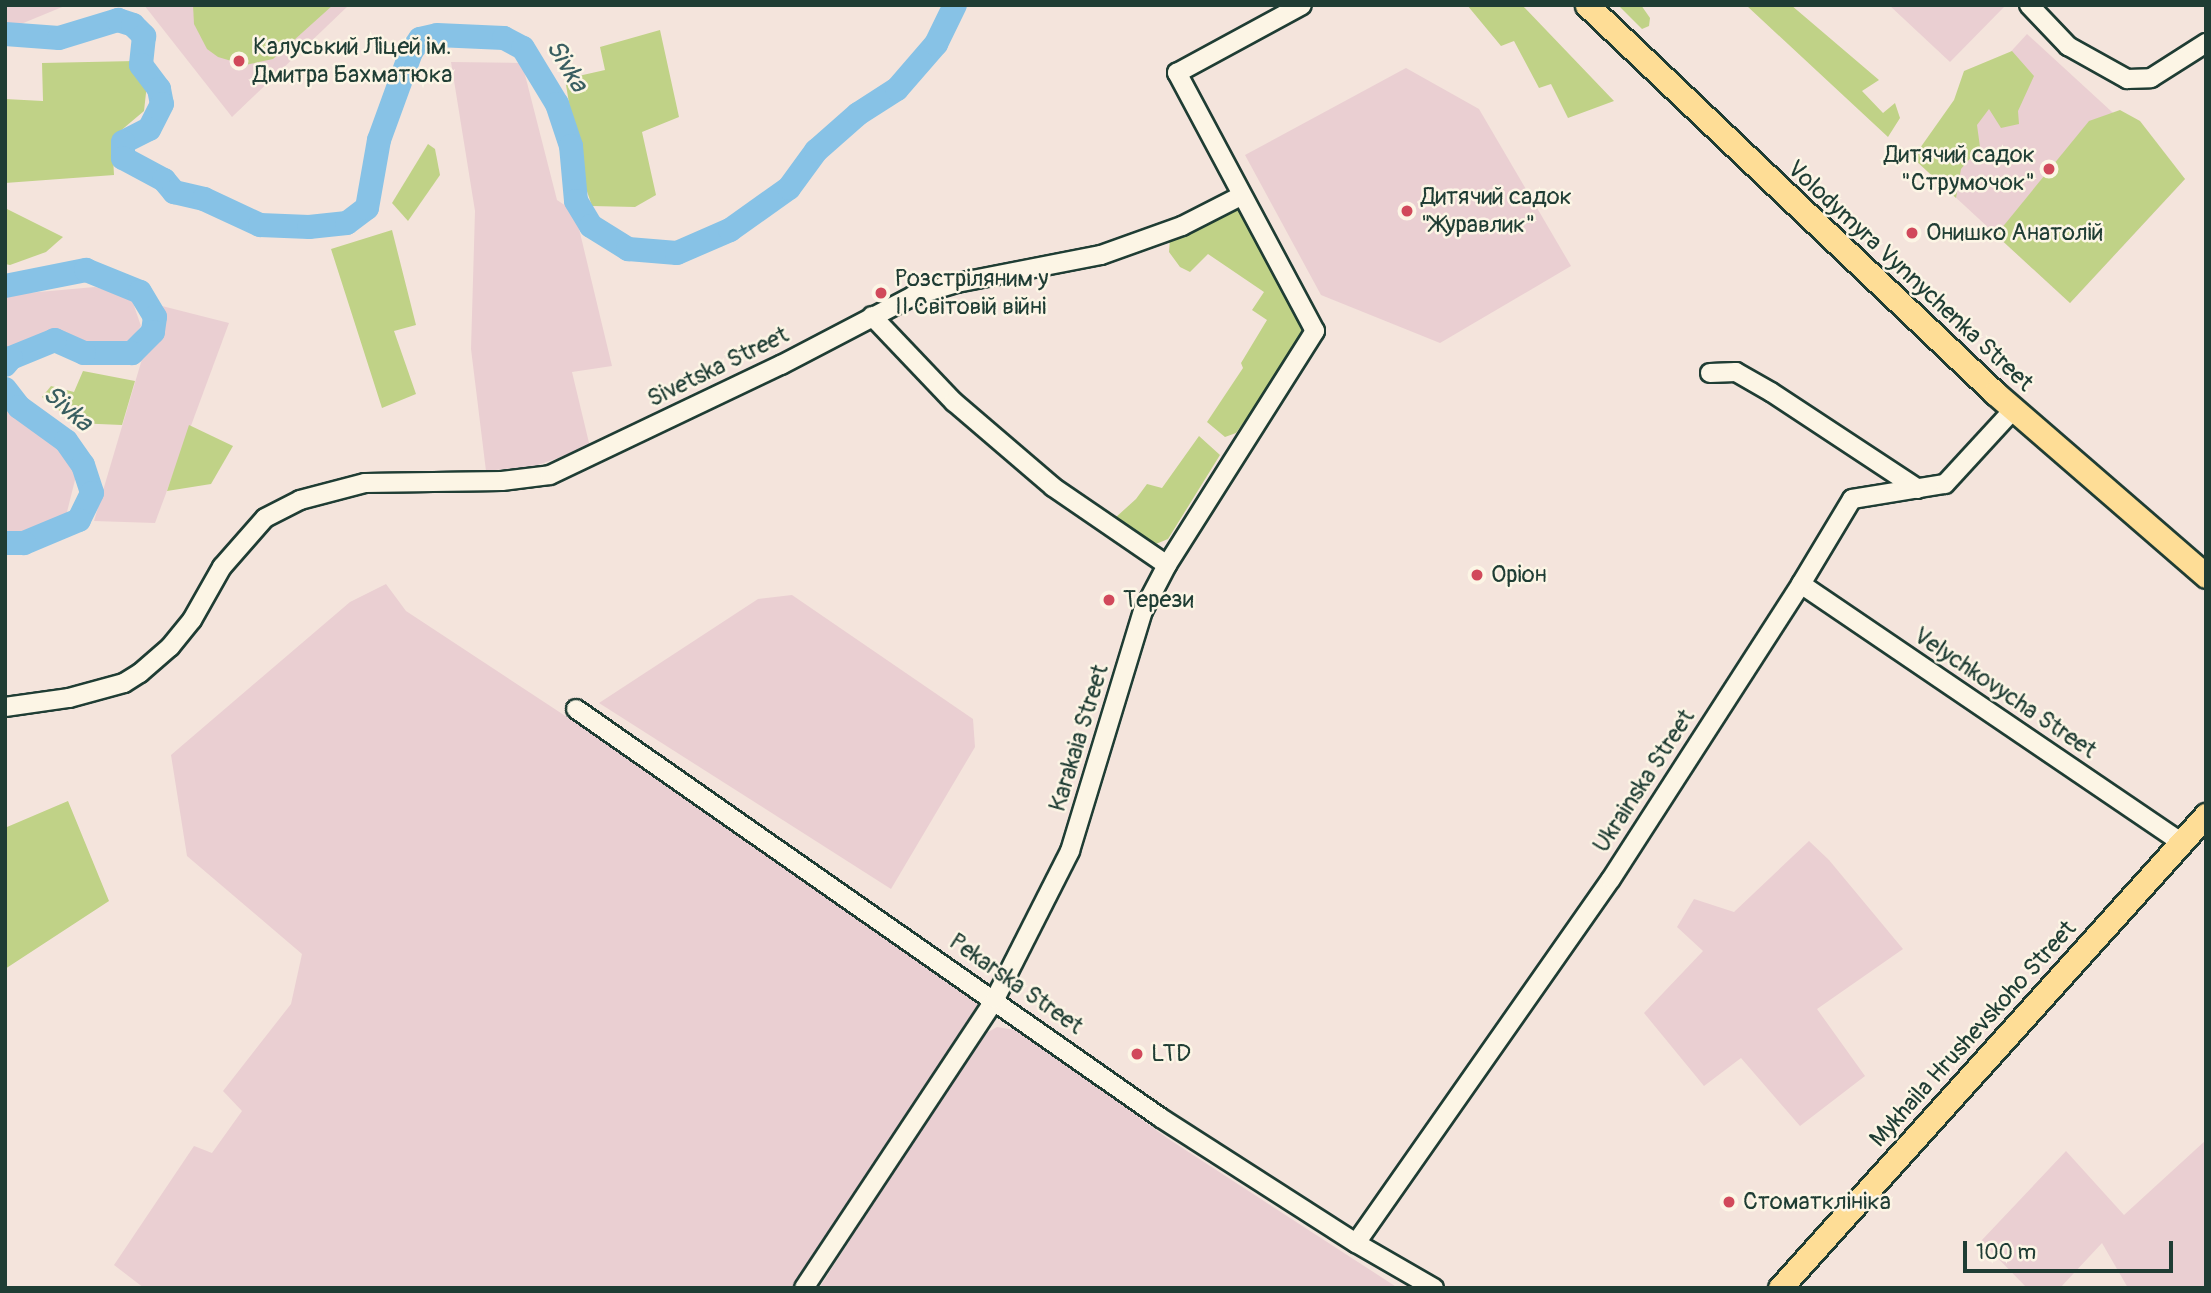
<!DOCTYPE html>
<html>
<head>
<meta charset="utf-8">
<style>
	body { margin:0 }
	#map { position:relative; width:2211px; height:1293px; overflow:hidden; background:#f4e4dc; font-family:Pangolin,sans-serif }
	div>[style] { position:absolute }
	.built>* { inset:0; background:#eacfd2 }
	.green>* { inset:0; background:#c0d287 }
	.river>* { height:24px; margin:-12px; padding:0 12px; transform-origin:12px; border-radius:12px; background:#87c2e6 }
	.roads { filter:drop-shadow(2px 0 #1f3d34) drop-shadow(-2px 0 #1f3d34) drop-shadow(0 2px #1f3d34) drop-shadow(0 -2px #1f3d34) }
	.minor>* { height:18px; margin:-9px; padding:0 9px; transform-origin:9px; border-radius:9px; background:#fcf5e5 }
	.major>* { height:23px; margin:-11.5px; padding:0 11.5px; transform-origin:11.5px; border-radius:11.5px; background:#fedd96 }
	.dots>* { width:19px; height:19px; translate:-50% -50%; box-sizing:border-box; border:4px solid #fcf5e5; border-radius:50% }
	span { translate:-50% -50%; white-space:nowrap; text-align:center; line-height:1.15; -webkit-text-stroke:5px #fcf5e5; paint-order:stroke }
	.poi-label { font-size:24px; color:#1f3d34 }
	.left { translate:0 -50%; text-align:left }
	.right { translate:-100% -50%; text-align:right }
	.street-label { font-size:24px; color:#1f3d34 }
	.water-label { font-size:26px; color:#395e60; font-style:italic }
	.frame { position:absolute; inset:0; border:7px solid #1f3d34; pointer-events:none }
	.scale { position:absolute; left:1963px; top:1241px; width:210px; height:32px; box-sizing:border-box; border:4px solid #1f3d34; border-top:0; padding-left:9px; font-size:21px; line-height:24px; white-space:nowrap; color:#1f3d34; -webkit-text-stroke:5px #fcf5e5; paint-order:stroke }
</style>
</head>
<body>
<div id="map">
	<div class="built">
		<i style="clip-path:polygon(5px 5px,67px 5px,21px 24px,5px 25px)"></i>
		<i style="clip-path:polygon(144px 5px,349px 5px,232px 117px)"></i>
		<i style="clip-path:polygon(1889px 5px,2006px 5px,1950px 62px)"></i>
		<i style="clip-path:polygon(2027px 34px,2185px 179px,2070px 303px,1913px 158px)"></i>
		<i style="clip-path:polygon(451px 62px,522px 63px,557px 200px,575px 212px,612px 366px,572px 372px,590px 447px,535px 466px,486px 471px,471px 349px,475px 211px)"></i>
		<i style="clip-path:polygon(1406px 68px,1479px 109px,1571px 266px,1440px 343px,1321px 295px,1245px 155px)"></i>
		<i style="clip-path:polygon(95px 287px,131px 297px,141px 326px,128px 343px,34px 340px,12px 351px,5px 359px,5px 295px)"></i>
		<i style="clip-path:polygon(158px 305px,229px 323px,155px 523px,94px 521px)"></i>
		<i style="clip-path:polygon(5px 397px,17px 414px,62px 447px,79px 464px,65px 520px,25px 535px,5px 535px)"></i>
		<i style="clip-path:polygon(386px 584px,406px 611px,728px 823px,984px 1000px,794px 1288px,144px 1288px,114px 1265px,194px 1146px,212px 1153px,242px 1111px,223px 1091px,291px 1004px,302px 954px,187px 856px,171px 755px,350px 602px)"></i>
		<i style="clip-path:polygon(792px 595px,973px 719px,975px 747px,891px 889px,599px 703px,758px 599px)"></i>
		<i style="clip-path:polygon(1809px 841px,1829px 860px,1903px 949px,1817px 1009px,1865px 1076px,1800px 1126px,1741px 1058px,1704px 1086px,1644px 1013px,1703px 951px,1677px 927px,1694px 899px,1734px 912px)"></i>
		<i style="clip-path:polygon(997px 1027px,1021px 1031px,1167px 1138px,1398px 1288px,819px 1288px,983px 1035px)"></i>
		<i style="clip-path:polygon(2206px 1140px,2206px 1288px,2128px 1288px,2102px 1243px,2060px 1288px,2027px 1288px,1981px 1241px,2066px 1151px,2124px 1215px)"></i>
	</div>
	<div class="green">
		<i style="clip-path:polygon(193px 5px,333px 5px,273px 59px,245px 65px,218px 57px,207px 49px,194px 24px)"></i>
		<i style="clip-path:polygon(1467px 5px,1522px 5px,1614px 101px,1568px 118px,1551px 84px,1539px 88px,1514px 41px,1501px 46px)"></i>
		<i style="clip-path:polygon(1618px 5px,1641px 5px,1650px 18px,1649px 26px,1642px 29px)"></i>
		<i style="clip-path:polygon(1791px 5px,1879px 80px,1862px 91px,1883px 113px,1895px 103px,1900px 118px,1888px 137px,1747px 6px)"></i>
		<i style="clip-path:polygon(660px 30px,679px 117px,642px 132px,656px 195px,635px 207px,592px 206px,581px 174px,565px 79px,605px 70px,600px 47px)"></i>
		<i style="clip-path:polygon(2012px 51px,2034px 76px,2018px 111px,2019px 124px,2001px 128px,1989px 109px,1977px 125px,1980px 147px,1961px 169px,1956px 198px,1913px 158px,1954px 100px,1964px 71px)"></i>
		<i style="clip-path:polygon(135px 61px,147px 84px,144px 111px,112px 138px,114px 175px,5px 183px,5px 99px,43px 101px,42px 63px)"></i>
		<i style="clip-path:polygon(2120px 110px,2140px 121px,2185px 179px,2070px 303px,1996px 235px,2089px 121px)"></i>
		<i style="clip-path:polygon(428px 144px,435px 149px,440px 175px,408px 221px,392px 203px)"></i>
		<i style="clip-path:polygon(1240px 205px,1303px 326px,1296px 348px,1236px 433px,1225px 437px,1207px 422px,1243px 368px,1241px 363px,1267px 320px,1252px 310px,1264px 292px,1208px 254px,1190px 272px,1180px 267px,1169px 252px,1170px 238px)"></i>
		<i style="clip-path:polygon(5px 208px,63px 237px,46px 252px,10px 265px,5px 264px)"></i>
		<i style="clip-path:polygon(392px 230px,416px 325px,394px 331px,416px 394px,382px 408px,331px 249px)"></i>
		<i style="clip-path:polygon(83px 371px,135px 381px,122px 425px,75px 423px,42px 397px,51px 386px,74px 392px)"></i>
		<i style="clip-path:polygon(189px 425px,233px 446px,211px 484px,167px 491px)"></i>
		<i style="clip-path:polygon(1199px 436px,1220px 455px,1168px 539px,1151px 546px,1115px 518px,1136px 499px,1147px 484px,1162px 488px)"></i>
		<i style="clip-path:polygon(68px 801px,109px 901px,5px 969px,5px 824px,7px 827px)"></i>
	</div>
	<div class="river">
		<i style="left:5px;top:34px;width:54px;rotate:4.2deg"></i>
		<i style="left:59px;top:38px;width:62px;rotate:-17deg"></i>
		<i style="left:118px;top:20px;width:16px;rotate:18deg"></i>
		<i style="left:133px;top:25px;width:16px;rotate:45deg"></i>
		<i style="left:144px;top:36px;width:29px;rotate:96deg"></i>
		<i style="left:141px;top:65px;width:30px;rotate:53deg"></i>
		<i style="left:159px;top:89px;width:15px;rotate:79deg"></i>
		<i style="left:162px;top:104px;width:28px;rotate:117deg"></i>
		<i style="left:149px;top:129px;width:29px;rotate:153deg"></i>
		<i style="left:123px;top:142px;width:16px;rotate:90deg"></i>
		<i style="left:123px;top:158px;width:47px;rotate:28.2deg"></i>
		<i style="left:164px;top:180px;width:16px;rotate:50deg"></i>
		<i style="left:174px;top:192px;width:31px;rotate:13deg"></i>
		<i style="left:204px;top:199px;width:62px;rotate:24.9deg"></i>
		<i style="left:260px;top:225px;width:49px;rotate:2.3deg"></i>
		<i style="left:309px;top:227px;width:38px;rotate:-6deg"></i>
		<i style="left:347px;top:223px;width:25px;rotate:-37deg"></i>
		<i style="left:367px;top:208px;width:69px;rotate:-80deg"></i>
		<i style="left:379px;top:140px;width:94px;rotate:-70deg"></i>
		<i style="left:411px;top:52px;width:16px;rotate:-55deg"></i>
		<i style="left:420px;top:39px;width:17px;rotate:-13deg"></i>
		<i style="left:437px;top:35px;width:67px;rotate:2.6deg"></i>
		<i style="left:504px;top:38px;width:21px;rotate:28deg"></i>
		<i style="left:523px;top:48px;width:66px;rotate:58.7deg"></i>
		<i style="left:557px;top:104px;width:44px;rotate:71.6deg"></i>
		<i style="left:571px;top:146px;width:55px;rotate:84.8deg"></i>
		<i style="left:576px;top:201px;width:29px;rotate:59deg"></i>
		<i style="left:591px;top:226px;width:44px;rotate:31.9deg"></i>
		<i style="left:628px;top:249px;width:49px;rotate:4.7deg"></i>
		<i style="left:677px;top:253px;width:58px;rotate:-23.5deg"></i>
		<i style="left:730px;top:230px;width:72px;rotate:-35.4deg"></i>
		<i style="left:789px;top:188px;width:46px;rotate:-53.9deg"></i>
		<i style="left:816px;top:151px;width:56px;rotate:-41.4deg"></i>
		<i style="left:858px;top:114px;width:46px;rotate:-32.7deg"></i>
		<i style="left:897px;top:89px;width:60px;rotate:-49.1deg"></i>
		<i style="left:936px;top:44px;width:43px;rotate:-64deg"></i>
		<i style="left:5px;top:286px;width:83px;rotate:-11.2deg"></i>
		<i style="left:86px;top:270px;width:58px;rotate:22.2deg"></i>
		<i style="left:140px;top:292px;width:29px;rotate:59deg"></i>
		<i style="left:155px;top:317px;width:15px;rotate:98deg"></i>
		<i style="left:153px;top:332px;width:30px;rotate:135deg"></i>
		<i style="left:132px;top:353px;width:48px;rotate:180deg"></i>
		<i style="left:84px;top:353px;width:32px;rotate:-156deg"></i>
		<i style="left:55px;top:340px;width:48px;rotate:157.8deg"></i>
		<i style="left:11px;top:358px;width:9px;rotate:131deg"></i>
		<i style="left:5px;top:389px;width:23px;rotate:52deg"></i>
		<i style="left:19px;top:407px;width:58px;rotate:35.9deg"></i>
		<i style="left:66px;top:441px;width:29px;rotate:55deg"></i>
		<i style="left:83px;top:465px;width:29px;rotate:72deg"></i>
		<i style="left:92px;top:493px;width:30px;rotate:116deg"></i>
		<i style="left:79px;top:520px;width:60px;rotate:157.3deg"></i>
		<i style="left:24px;top:543px;width:19px;rotate:180deg"></i>
	</div>
	<div class="roads">
		<div class="minor">
			<i style="left:2029px;top:5px;width:57px;rotate:46.4deg"></i>
			<i style="left:2068px;top:46px;width:68px;rotate:29.2deg"></i>
			<i style="left:2127px;top:79px;width:24px;rotate:-2deg"></i>
			<i style="left:2151px;top:78px;width:65px;rotate:-32.5deg"></i>
			<i style="left:872px;top:316px;width:119px;rotate:46.4deg"></i>
			<i style="left:954px;top:402px;width:130px;rotate:40.6deg"></i>
			<i style="left:1053px;top:487px;width:138px;rotate:34.4deg"></i>
			<i style="left:1710px;top:373px;width:26px;rotate:-2deg"></i>
			<i style="left:1736px;top:372px;width:40px;rotate:29.7deg"></i>
			<i style="left:1771px;top:392px;width:176px;rotate:33.4deg"></i>
			<i style="left:1801px;top:584px;width:459px;rotate:34.2deg"></i>
			<i style="left:5px;top:707px;width:65px;rotate:-8deg"></i>
			<i style="left:69px;top:698px;width:57px;rotate:-15.3deg"></i>
			<i style="left:124px;top:683px;width:19px;rotate:-32deg"></i>
			<i style="left:140px;top:673px;width:40px;rotate:-41deg"></i>
			<i style="left:170px;top:647px;width:35px;rotate:-51deg"></i>
			<i style="left:192px;top:620px;width:61px;rotate:-60.5deg"></i>
			<i style="left:222px;top:567px;width:65px;rotate:-48.7deg"></i>
			<i style="left:265px;top:518px;width:39px;rotate:-27deg"></i>
			<i style="left:300px;top:500px;width:67px;rotate:-14.7deg"></i>
			<i style="left:365px;top:483px;width:137px;rotate:-0.8deg"></i>
			<i style="left:502px;top:481px;width:48px;rotate:-7.1deg"></i>
			<i style="left:550px;top:475px;width:256px;rotate:-25.5deg"></i>
			<i style="left:781px;top:365px;width:149px;rotate:-27.6deg"></i>
			<i style="left:913px;top:296px;width:46px;rotate:-16.5deg"></i>
			<i style="left:957px;top:283px;width:147px;rotate:-11deg"></i>
			<i style="left:1101px;top:255px;width:86px;rotate:-19.7deg"></i>
			<i style="left:1182px;top:226px;width:66px;rotate:-27deg"></i>
			<i style="left:576px;top:709px;width:714px;rotate:34.96deg"></i>
			<i style="left:1161px;top:1118px;width:232px;rotate:32.7deg"></i>
			<i style="left:1356px;top:1243px;width:90px;rotate:30deg"></i>
			<i style="left:1356px;top:1243px;width:444px;rotate:-55deg"></i>
			<i style="left:1611px;top:879px;width:351px;rotate:-57.2deg"></i>
			<i style="left:1801px;top:584px;width:99px;rotate:-59deg"></i>
			<i style="left:1852px;top:499px;width:94px;rotate:-9.2deg"></i>
			<i style="left:1945px;top:484px;width:100px;rotate:-47.4deg"></i>
			<i style="left:804px;top:1288px;width:346px;rotate:-56.5deg"></i>
			<i style="left:995px;top:999px;width:166px;rotate:-63.1deg"></i>
			<i style="left:1070px;top:851px;width:251px;rotate:-73.1deg"></i>
			<i style="left:1143px;top:611px;width:52px;rotate:-62.4deg"></i>
			<i style="left:1167px;top:565px;width:277px;rotate:-57.7deg"></i>
			<i style="left:1315px;top:331px;width:293px;rotate:-118.1deg"></i>
			<i style="left:1177px;top:73px;width:142px;rotate:-28.5deg"></i>
		</div>
		<div class="major">
			<i style="left:1587px;top:5px;width:563px;rotate:43.56deg"></i>
			<i style="left:1995px;top:393px;width:279px;rotate:40.9deg"></i>
			<i style="left:1780px;top:1288px;width:637px;rotate:-47.99deg"></i>
		</div>
	</div>
	<div class="dots">
		<i style="left:239px;top:61px;background:#d1495b"></i>
		<i style="left:2049px;top:169px;background:#d1495b"></i>
		<i style="left:1407px;top:211px;background:#d1495b"></i>
		<i style="left:1912px;top:233px;background:#d1495b"></i>
		<i style="left:881px;top:293px;background:#d1495b"></i>
		<i style="left:1477px;top:575px;background:#d1495b"></i>
		<i style="left:1109px;top:600px;background:#d1495b"></i>
		<i style="left:1137px;top:1054px;background:#d1495b"></i>
		<i style="left:1729px;top:1202px;background:#d1495b"></i>
	</div>
	<div class="poi-label">
		<span class="left" style="left:253px;top:61px">Калуський Ліцей ім.<br>Дмитра Бахматюка</span>
		<span class="right" style="left:2035px;top:169px">Дитячий садок<br>"Струмочок"</span>
		<span class="left" style="left:1421px;top:211px">Дитячий садок<br>"Журавлик"</span>
		<span class="left" style="left:1926px;top:233px">Онишко Анатолій</span>
		<span class="left" style="left:895px;top:293px">Розстріляним у<br>II Світовій війні</span>
		<span class="left" style="left:1491px;top:575px">Оріон</span>
		<span class="left" style="left:1123px;top:600px">Терези</span>
		<span class="left" style="left:1151px;top:1054px">LTD</span>
		<span class="left" style="left:1743px;top:1202px">Стоматклініка</span>
	</div>
	<div class="street-label">
		<span style="left:1910px;top:276px;rotate:43deg">Volodymyra Vynnychenka Street</span>
		<span style="left:718px;top:367px;rotate:-26deg">Sivetska Street</span>
		<span style="left:2005px;top:693px;rotate:34deg">Velychkovycha Street</span>
		<span style="left:1079px;top:738px;rotate:-73deg">Karakaia Street</span>
		<span style="left:1644px;top:781px;rotate:-57deg">Ukrainska Street</span>
		<span style="left:1016px;top:984px;rotate:35deg">Pekarska Street</span>
		<span style="left:1973px;top:1034px;rotate:-48deg">Mykhaila Hrushevskoho Street</span>
	</div>
	<div class="water-label">
		<span style="left:566px;top:66px;rotate:59deg">Sivka</span>
		<span style="left:67px;top:409px;rotate:41deg">Sivka</span>
	</div>
	<div class="frame"></div>
	<div class="scale">100 m</div>
</div>
</body>
</html>
